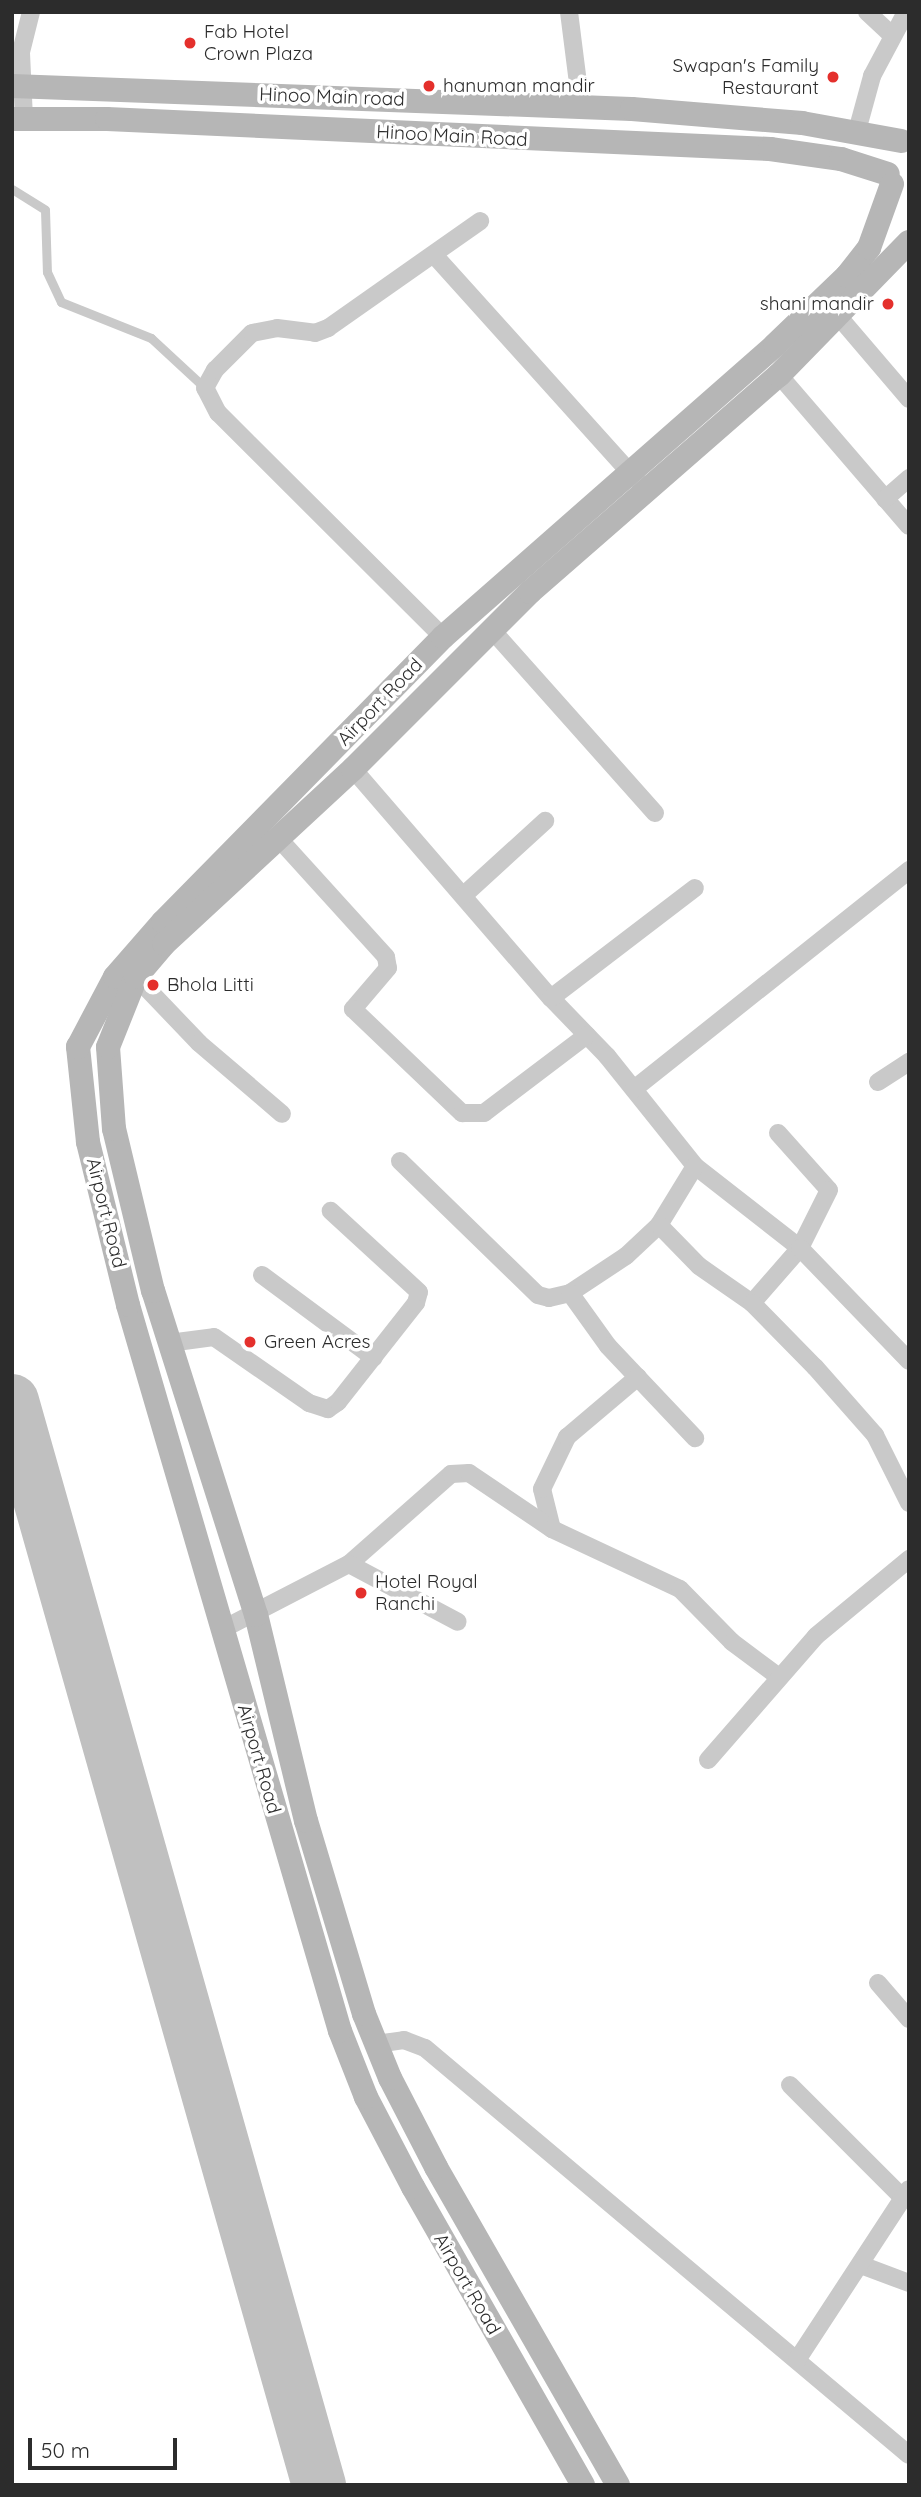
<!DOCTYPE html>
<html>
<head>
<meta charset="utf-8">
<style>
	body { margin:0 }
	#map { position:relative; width:921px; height:2497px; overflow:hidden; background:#fff; font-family:Quicksand,sans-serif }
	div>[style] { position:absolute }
	.taxiway>* { height:54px; margin:-27px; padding:0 27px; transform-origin:27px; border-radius:27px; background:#c0c0c0 }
	.lane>* { height:9px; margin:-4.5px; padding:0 4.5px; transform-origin:4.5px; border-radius:4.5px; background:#c9c9c9 }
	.street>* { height:18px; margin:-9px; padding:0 9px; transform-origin:9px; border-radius:9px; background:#c9c9c9 }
	.secondary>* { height:24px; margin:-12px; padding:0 12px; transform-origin:12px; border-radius:12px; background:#b6b6b6 }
	.dots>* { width:19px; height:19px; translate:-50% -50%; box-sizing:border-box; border:4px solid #fff; border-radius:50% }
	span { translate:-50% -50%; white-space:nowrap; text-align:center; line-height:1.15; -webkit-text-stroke:7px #fff; paint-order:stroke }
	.poi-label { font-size:19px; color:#2c2c2c }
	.left { translate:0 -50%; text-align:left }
	.right { translate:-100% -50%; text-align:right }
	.street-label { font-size:19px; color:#2c2c2c }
	.frame { position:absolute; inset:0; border:14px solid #2c2c2c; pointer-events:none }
	.scale { position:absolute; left:28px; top:2438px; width:149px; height:32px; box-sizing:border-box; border:4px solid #2c2c2c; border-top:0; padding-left:9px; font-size:21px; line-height:24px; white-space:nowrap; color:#2c2c2c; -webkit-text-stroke:5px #fff; paint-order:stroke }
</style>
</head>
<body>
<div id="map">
	<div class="taxiway">
		<i style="left:12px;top:1401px;width:1127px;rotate:74.19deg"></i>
	</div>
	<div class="lane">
		<i style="left:12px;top:189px;width:39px;rotate:32deg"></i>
		<i style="left:45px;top:210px;width:62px;rotate:88.2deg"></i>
		<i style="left:47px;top:272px;width:33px;rotate:65deg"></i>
		<i style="left:61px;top:302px;width:97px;rotate:21.8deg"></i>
		<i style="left:151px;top:338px;width:74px;rotate:42.8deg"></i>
	</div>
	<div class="street">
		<i style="left:569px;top:12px;width:96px;rotate:82.8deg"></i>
		<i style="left:867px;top:12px;width:34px;rotate:43deg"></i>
		<i style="left:24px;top:119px;width:67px;rotate:-92.6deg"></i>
		<i style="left:21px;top:52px;width:41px;rotate:-76deg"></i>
		<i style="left:857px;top:131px;width:57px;rotate:-74.7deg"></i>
		<i style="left:872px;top:76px;width:72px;rotate:-62deg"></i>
		<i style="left:435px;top:256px;width:302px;rotate:48deg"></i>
		<i style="left:839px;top:317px;width:108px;rotate:49.5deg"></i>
		<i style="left:779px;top:375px;width:199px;rotate:49.3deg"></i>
		<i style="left:885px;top:499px;width:32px;rotate:-41deg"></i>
		<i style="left:492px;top:630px;width:245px;rotate:48.3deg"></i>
		<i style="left:443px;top:637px;width:317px;rotate:-135.1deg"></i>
		<i style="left:218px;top:413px;width:28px;rotate:-117deg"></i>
		<i style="left:205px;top:388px;width:21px;rotate:-61deg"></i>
		<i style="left:215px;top:370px;width:52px;rotate:-45deg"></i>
		<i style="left:252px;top:333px;width:25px;rotate:-11deg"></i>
		<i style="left:277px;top:328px;width:38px;rotate:7deg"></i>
		<i style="left:315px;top:333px;width:14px;rotate:-21deg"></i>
		<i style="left:328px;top:328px;width:186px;rotate:-35.1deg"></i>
		<i style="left:353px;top:769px;width:303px;rotate:49.2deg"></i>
		<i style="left:551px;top:998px;width:81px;rotate:46deg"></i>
		<i style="left:607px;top:1056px;width:141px;rotate:51.3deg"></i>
		<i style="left:695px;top:1166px;width:133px;rotate:38deg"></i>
		<i style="left:800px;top:1248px;width:73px;rotate:131.1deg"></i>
		<i style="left:280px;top:840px;width:158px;rotate:47.8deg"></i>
		<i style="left:386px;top:957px;width:11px;rotate:80deg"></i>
		<i style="left:388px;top:968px;width:54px;rotate:130.5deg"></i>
		<i style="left:353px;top:1009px;width:151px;rotate:43.7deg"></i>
		<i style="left:462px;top:1113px;width:22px"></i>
		<i style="left:484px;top:1113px;width:129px;rotate:-37.1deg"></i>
		<i style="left:464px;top:895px;width:110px;rotate:-42.4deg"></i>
		<i style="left:136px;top:977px;width:91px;rotate:46.3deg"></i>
		<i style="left:199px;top:1043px;width:109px;rotate:40.5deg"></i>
		<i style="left:551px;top:998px;width:181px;rotate:-37.4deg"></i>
		<i style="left:878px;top:1082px;width:37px;rotate:-33deg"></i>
		<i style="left:634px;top:1089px;width:352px;rotate:-38.5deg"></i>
		<i style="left:778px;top:1133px;width:76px;rotate:48.2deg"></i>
		<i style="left:829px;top:1190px;width:65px;rotate:116.6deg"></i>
		<i style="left:800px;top:1248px;width:157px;rotate:46deg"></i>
		<i style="left:400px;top:1161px;width:192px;rotate:44.2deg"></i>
		<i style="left:538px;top:1295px;width:11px;rotate:15deg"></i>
		<i style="left:549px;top:1298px;width:22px;rotate:-13deg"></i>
		<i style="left:570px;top:1293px;width:67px;rotate:-33.5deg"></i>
		<i style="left:626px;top:1256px;width:45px;rotate:-43.2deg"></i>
		<i style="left:659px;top:1225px;width:69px;rotate:-58.6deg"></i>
		<i style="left:659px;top:1225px;width:57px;rotate:45.7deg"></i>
		<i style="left:699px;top:1266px;width:65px;rotate:34.9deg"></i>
		<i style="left:752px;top:1303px;width:90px;rotate:45.5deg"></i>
		<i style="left:815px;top:1367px;width:91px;rotate:48.6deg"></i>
		<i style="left:875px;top:1435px;width:76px;rotate:63.4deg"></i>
		<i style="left:262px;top:1275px;width:139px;rotate:36.5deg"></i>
		<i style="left:570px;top:1293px;width:65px;rotate:54.4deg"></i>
		<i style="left:608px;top:1346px;width:127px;rotate:46.6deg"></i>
		<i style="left:169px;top:1343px;width:45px;rotate:-7.6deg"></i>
		<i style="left:214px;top:1337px;width:116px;rotate:34.8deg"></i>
		<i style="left:309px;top:1403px;width:20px;rotate:18deg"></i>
		<i style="left:328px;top:1409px;width:12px;rotate:-35deg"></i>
		<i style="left:338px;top:1402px;width:126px;rotate:-51.8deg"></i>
		<i style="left:416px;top:1303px;width:11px;rotate:-75deg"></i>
		<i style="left:419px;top:1292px;width:120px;rotate:-137.4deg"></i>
		<i style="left:552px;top:1529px;width:41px;rotate:-104deg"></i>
		<i style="left:542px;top:1489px;width:58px;rotate:-64.3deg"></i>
		<i style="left:567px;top:1437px;width:93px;rotate:-40.2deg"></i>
		<i style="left:349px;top:1564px;width:136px;rotate:-41.4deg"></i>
		<i style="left:451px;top:1474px;width:18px;rotate:-3deg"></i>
		<i style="left:469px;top:1473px;width:100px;rotate:34deg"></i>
		<i style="left:552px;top:1529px;width:141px;rotate:25.1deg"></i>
		<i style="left:680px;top:1589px;width:74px;rotate:45.5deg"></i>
		<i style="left:732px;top:1642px;width:59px;rotate:36.7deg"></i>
		<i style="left:223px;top:1629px;width:142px;rotate:-27.3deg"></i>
		<i style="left:349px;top:1564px;width:123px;rotate:28deg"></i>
		<i style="left:708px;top:1760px;width:164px;rotate:-48.9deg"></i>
		<i style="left:816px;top:1636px;width:121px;rotate:-39.6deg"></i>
		<i style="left:878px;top:1983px;width:48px;rotate:49.3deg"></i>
		<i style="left:376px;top:2044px;width:28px;rotate:-8deg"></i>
		<i style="left:404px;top:2040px;width:22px;rotate:21deg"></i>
		<i style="left:425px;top:2048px;width:632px;rotate:40.06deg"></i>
		<i style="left:790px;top:2085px;width:160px;rotate:45deg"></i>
		<i style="left:861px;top:2265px;width:51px;rotate:20.6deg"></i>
		<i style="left:797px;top:2360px;width:204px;rotate:-56.8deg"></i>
	</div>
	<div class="secondary">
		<i style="left:12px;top:86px;width:620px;rotate:2.12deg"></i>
		<i style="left:632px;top:109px;width:171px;rotate:4.7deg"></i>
		<i style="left:802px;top:123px;width:101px;rotate:10.3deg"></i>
		<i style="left:12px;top:119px;width:95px"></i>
		<i style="left:107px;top:119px;width:664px;rotate:2.59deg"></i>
		<i style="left:770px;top:149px;width:72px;rotate:8deg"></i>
		<i style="left:841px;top:159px;width:49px;rotate:17.7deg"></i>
		<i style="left:583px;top:2485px;width:343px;rotate:-119.7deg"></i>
		<i style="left:413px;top:2187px;width:102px;rotate:-117.6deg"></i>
		<i style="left:366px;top:2097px;width:71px;rotate:-111.5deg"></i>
		<i style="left:340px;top:2031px;width:756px;rotate:-106.28deg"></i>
		<i style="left:128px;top:1305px;width:168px;rotate:-103.8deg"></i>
		<i style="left:88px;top:1142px;width:96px;rotate:-96deg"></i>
		<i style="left:78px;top:1047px;width:79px;rotate:-62.1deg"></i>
		<i style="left:115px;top:977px;width:73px;rotate:-48.9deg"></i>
		<i style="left:163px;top:922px;width:400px;rotate:-45.5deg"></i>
		<i style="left:443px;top:637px;width:442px;rotate:-41.3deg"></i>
		<i style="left:775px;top:345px;width:100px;rotate:-43.8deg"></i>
		<i style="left:847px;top:276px;width:36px;rotate:-52deg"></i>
		<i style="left:869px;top:248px;width:68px;rotate:-70.2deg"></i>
		<i style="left:618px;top:2485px;width:366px;rotate:-119.8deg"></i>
		<i style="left:436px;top:2167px;width:100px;rotate:-117.3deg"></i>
		<i style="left:390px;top:2078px;width:69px;rotate:-112.1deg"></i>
		<i style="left:364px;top:2014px;width:202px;rotate:-106.7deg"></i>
		<i style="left:306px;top:1821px;width:212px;rotate:-103.6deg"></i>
		<i style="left:256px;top:1615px;width:340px;rotate:-107.6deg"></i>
		<i style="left:153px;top:1291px;width:167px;rotate:-103.5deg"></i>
		<i style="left:114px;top:1129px;width:82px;rotate:-94.2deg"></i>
		<i style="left:108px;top:1047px;width:75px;rotate:-68.2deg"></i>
		<i style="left:136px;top:977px;width:43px;rotate:-49.7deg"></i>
		<i style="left:164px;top:944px;width:258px;rotate:-42.8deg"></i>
		<i style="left:353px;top:769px;width:250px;rotate:-45deg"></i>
		<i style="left:530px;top:592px;width:330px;rotate:-41.1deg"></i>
		<i style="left:779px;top:375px;width:186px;rotate:-45.7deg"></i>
	</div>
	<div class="dots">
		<i style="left:190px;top:43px;background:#e4302c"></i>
		<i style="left:833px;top:77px;background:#e4302c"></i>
		<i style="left:429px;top:86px;background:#e4302c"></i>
		<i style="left:888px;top:304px;background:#e4302c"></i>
		<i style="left:153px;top:985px;background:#e4302c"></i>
		<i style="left:250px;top:1342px;background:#e4302c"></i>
		<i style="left:361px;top:1593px;background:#e4302c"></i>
	</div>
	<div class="poi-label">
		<span class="left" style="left:204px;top:43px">Fab Hotel<br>Crown Plaza</span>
		<span class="right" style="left:819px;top:77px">Swapan's Family<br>Restaurant</span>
		<span class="left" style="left:443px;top:86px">hanuman mandir</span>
		<span class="right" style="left:874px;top:304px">shani mandir</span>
		<span class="left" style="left:167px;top:985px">Bhola Litti</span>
		<span class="left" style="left:264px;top:1342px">Green Acres</span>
		<span class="left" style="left:375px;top:1593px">Hotel Royal<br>Ranchi</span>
	</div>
	<div class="street-label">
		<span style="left:332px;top:97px;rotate:2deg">Hinoo Main road</span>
		<span style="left:452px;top:136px;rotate:3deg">Hinoo Main Road</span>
		<span style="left:380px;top:702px;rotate:-46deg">Airport Road</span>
		<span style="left:106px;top:1213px;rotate:76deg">Airport Road</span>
		<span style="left:259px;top:1759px;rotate:74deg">Airport Road</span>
		<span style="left:467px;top:2284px;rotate:60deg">Airport Road</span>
	</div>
	<div class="frame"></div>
	<div class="scale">50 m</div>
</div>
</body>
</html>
